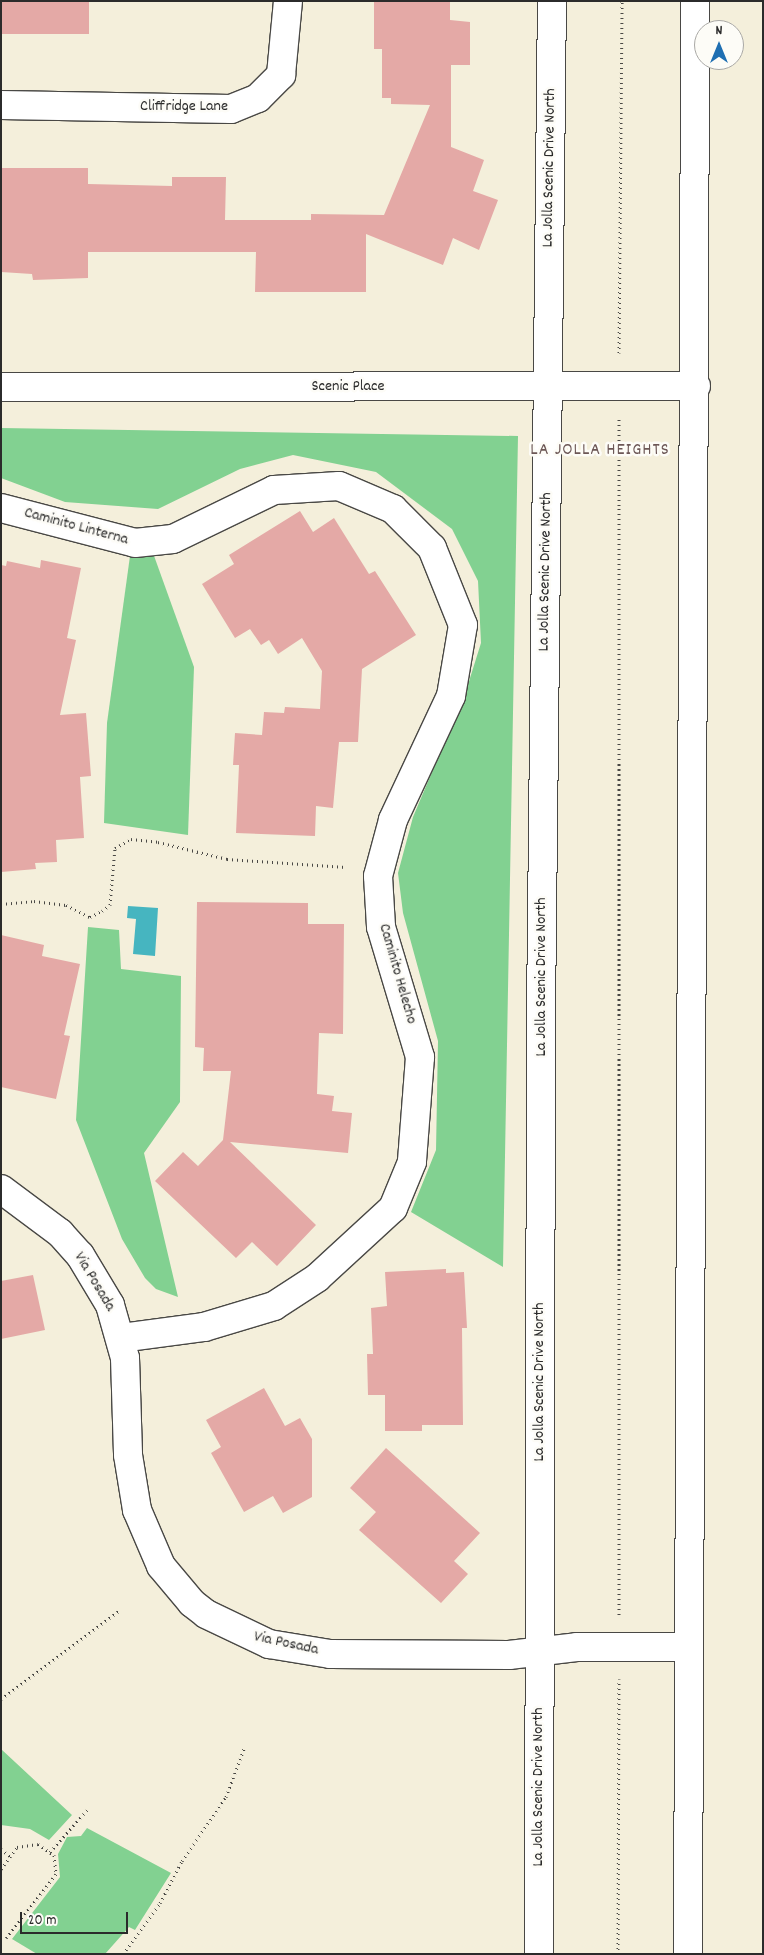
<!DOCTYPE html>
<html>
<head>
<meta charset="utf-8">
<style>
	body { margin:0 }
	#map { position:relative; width:764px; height:1955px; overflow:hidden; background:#f4efdb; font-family:Dekko,sans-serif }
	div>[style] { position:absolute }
	.green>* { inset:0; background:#82d191 }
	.water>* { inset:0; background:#46b5c0 }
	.building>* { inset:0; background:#e4a9a6 }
	.path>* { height:3px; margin-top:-1.5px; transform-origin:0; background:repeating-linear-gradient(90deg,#494845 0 1px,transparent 0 5px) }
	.roads { filter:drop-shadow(1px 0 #494845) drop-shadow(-1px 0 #494845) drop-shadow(0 1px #494845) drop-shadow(0 -1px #494845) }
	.minor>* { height:28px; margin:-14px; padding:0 14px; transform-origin:14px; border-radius:14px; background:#fff }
	.tertiary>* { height:28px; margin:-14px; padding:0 14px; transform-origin:14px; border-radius:14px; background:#fff }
	.secondary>* { height:28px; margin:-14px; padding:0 14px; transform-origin:14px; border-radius:14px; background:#fff }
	span { translate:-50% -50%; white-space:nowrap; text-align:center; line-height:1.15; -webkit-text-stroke:5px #fdfcf7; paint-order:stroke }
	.street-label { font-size:16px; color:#2b2b2b }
	.neighbourhood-label { font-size:18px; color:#6c5756; letter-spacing:1px }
	.frame { position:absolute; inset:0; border:2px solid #2b2b2b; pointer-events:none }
	.north { position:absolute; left:694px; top:20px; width:50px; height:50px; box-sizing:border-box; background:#fdfcf7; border:1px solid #a9a8a5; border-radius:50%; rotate:0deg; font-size:14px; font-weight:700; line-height:20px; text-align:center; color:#2b2b2b }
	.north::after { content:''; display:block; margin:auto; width:18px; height:22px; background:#1f6fb2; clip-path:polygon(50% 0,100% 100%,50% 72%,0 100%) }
	.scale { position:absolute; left:20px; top:1912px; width:108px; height:22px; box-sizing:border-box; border:2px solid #2b2b2b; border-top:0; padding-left:6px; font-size:15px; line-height:18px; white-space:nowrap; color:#2b2b2b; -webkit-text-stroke:4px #fdfcf7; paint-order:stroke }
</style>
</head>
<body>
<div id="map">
	<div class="green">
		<i style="clip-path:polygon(1px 428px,518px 436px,503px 1267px,411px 1212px,436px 1150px,438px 1041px,403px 913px,398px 873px,413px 817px,465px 694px,481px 643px,478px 581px,452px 529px,376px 472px,293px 455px,240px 469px,158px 509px,65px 502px,1px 478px)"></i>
		<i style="clip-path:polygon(153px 553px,194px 667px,188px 835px,104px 823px,107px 723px,130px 556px)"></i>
		<i style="clip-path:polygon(88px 927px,119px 930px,121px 969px,181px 976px,180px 1102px,144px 1153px,178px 1297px,156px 1289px,145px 1278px,122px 1239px,76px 1120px)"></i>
		<i style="clip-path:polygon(1px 1749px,72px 1815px,49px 1840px,30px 1829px,1px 1825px)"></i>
		<i style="clip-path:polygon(87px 1828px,171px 1873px,135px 1930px,129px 1927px,105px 1954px,37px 1954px,12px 1939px,60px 1877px,58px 1854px,67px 1837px,81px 1836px)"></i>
	</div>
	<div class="water">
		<i style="clip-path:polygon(128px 906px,158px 908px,155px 956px,133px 954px,136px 919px,127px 918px)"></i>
	</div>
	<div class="building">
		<i style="clip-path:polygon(1px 1px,89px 1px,89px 34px,1px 34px)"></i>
		<i style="clip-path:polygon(374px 1px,450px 1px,450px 20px,470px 22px,470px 65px,451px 65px,451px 147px,484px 160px,473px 191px,498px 200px,479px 250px,453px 238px,443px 265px,366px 234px,366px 292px,255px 292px,256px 252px,88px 252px,88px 278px,33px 280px,32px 274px,1px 272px,1px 168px,88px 168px,88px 184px,172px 186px,172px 177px,226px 177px,225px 220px,311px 220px,311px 214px,384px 215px,430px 105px,391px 104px,391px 98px,382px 98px,382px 49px,374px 49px)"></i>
		<i style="clip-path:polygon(300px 511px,313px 532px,334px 518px,369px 574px,375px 571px,416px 635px,362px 669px,358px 742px,339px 742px,333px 808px,316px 806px,315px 836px,236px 833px,239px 765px,233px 765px,235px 733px,262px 735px,264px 712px,284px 713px,285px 707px,320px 709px,322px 671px,302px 638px,278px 654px,269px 640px,261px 645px,250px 629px,235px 638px,202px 584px,234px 564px,229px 555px)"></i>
		<i style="clip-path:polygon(41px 560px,81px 568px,67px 638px,76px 640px,60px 715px,86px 713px,91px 776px,80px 777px,84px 838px,56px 840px,57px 862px,35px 863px,36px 869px,1px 872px,1px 565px,6px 566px,7px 561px,40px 568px)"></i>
		<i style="clip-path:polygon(197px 902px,308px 903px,308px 924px,344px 924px,343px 1034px,319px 1033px,317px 1094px,334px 1096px,332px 1111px,352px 1113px,348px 1153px,230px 1142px,316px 1225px,277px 1266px,252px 1242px,236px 1258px,155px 1181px,183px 1152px,198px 1166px,223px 1140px,231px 1071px,203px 1071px,204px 1048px,195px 1047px)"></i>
		<i style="clip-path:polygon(1px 935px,44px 945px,42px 956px,80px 964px,64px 1035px,70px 1036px,56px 1099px,1px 1087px)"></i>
		<i style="clip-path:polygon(446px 1269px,446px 1273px,464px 1272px,467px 1328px,462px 1328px,463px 1425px,422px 1425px,422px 1431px,385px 1431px,385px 1395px,368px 1395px,367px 1354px,373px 1354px,371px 1308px,387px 1306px,385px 1272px)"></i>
		<i style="clip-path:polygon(33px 1275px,45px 1330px,1px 1339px,1px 1281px)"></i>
		<i style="clip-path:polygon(264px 1388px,285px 1426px,300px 1418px,312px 1439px,312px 1497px,283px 1513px,273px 1496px,244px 1512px,211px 1453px,221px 1447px,206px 1420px)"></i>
		<i style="clip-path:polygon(386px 1448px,480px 1533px,454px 1561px,468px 1574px,441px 1603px,359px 1530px,376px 1512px,350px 1488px)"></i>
	</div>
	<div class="path">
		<i style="left:619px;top:353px;width:352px;rotate:-89.5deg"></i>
		<i style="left:619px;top:419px;width:1197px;rotate:90deg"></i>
		<i style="left:1px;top:904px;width:33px;rotate:-5deg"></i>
		<i style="left:34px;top:901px;width:32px;rotate:7deg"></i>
		<i style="left:66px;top:905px;width:27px;rotate:27deg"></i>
		<i style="left:90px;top:917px;width:13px;rotate:-27deg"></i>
		<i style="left:102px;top:911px;width:10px;rotate:-37deg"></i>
		<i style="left:110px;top:905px;width:57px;rotate:-85deg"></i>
		<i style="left:115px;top:848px;width:18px;rotate:-29deg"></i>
		<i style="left:131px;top:839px;width:27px;rotate:6deg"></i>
		<i style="left:158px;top:842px;width:71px;rotate:13.8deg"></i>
		<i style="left:227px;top:859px;width:119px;rotate:3.8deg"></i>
		<i style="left:1px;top:1699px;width:149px;rotate:-36.8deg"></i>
		<i style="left:1px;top:1849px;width:11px;rotate:38deg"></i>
		<i style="left:50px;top:1852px;width:56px;rotate:-48.6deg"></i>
		<i style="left:1px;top:1869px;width:27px;rotate:-54deg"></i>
		<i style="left:17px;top:1847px;width:21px;rotate:-8deg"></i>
		<i style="left:38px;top:1844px;width:19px;rotate:35deg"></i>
		<i style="left:54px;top:1855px;width:19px;rotate:84deg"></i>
		<i style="left:56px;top:1874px;width:81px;rotate:128deg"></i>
		<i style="left:123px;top:1954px;width:63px;rotate:-54deg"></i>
		<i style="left:160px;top:1903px;width:47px;rotate:-62.4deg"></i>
		<i style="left:182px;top:1861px;width:78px;rotate:-55.5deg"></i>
		<i style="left:226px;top:1797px;width:54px;rotate:-69.6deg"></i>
		<i style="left:618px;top:1954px;width:275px;rotate:-89.8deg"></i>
	</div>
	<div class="roads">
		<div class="minor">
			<i style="left:1px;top:105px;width:230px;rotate:1deg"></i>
			<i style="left:231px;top:109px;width:29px;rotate:-22deg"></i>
			<i style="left:258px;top:98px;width:33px;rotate:-45deg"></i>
			<i style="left:281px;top:75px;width:74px;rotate:-84.6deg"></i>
			<i style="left:1px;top:508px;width:138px;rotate:14.6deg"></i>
			<i style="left:135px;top:543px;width:38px;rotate:-6deg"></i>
			<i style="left:173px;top:539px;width:112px;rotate:-25.9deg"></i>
			<i style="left:274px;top:490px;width:65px;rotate:-3.5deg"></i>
			<i style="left:339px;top:486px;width:59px;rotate:23.1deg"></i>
			<i style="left:393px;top:509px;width:55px;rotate:45deg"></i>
			<i style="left:432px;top:548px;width:83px;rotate:68.1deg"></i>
			<i style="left:463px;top:625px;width:72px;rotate:99.6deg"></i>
			<i style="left:451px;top:696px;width:137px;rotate:115.1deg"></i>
			<i style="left:393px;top:820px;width:58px;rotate:105deg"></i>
			<i style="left:378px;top:876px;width:51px;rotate:86.6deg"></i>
			<i style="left:381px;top:927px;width:136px;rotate:73.3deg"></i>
			<i style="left:420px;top:1057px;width:105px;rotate:94.4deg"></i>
			<i style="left:412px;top:1162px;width:50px;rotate:112.4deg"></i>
			<i style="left:393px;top:1208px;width:103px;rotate:137.4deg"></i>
			<i style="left:317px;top:1278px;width:51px;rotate:146.9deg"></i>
			<i style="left:274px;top:1306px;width:73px;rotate:163.3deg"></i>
			<i style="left:204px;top:1327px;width:84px;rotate:172.5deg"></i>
		</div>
		<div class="tertiary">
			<i style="left:1px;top:387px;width:695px;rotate:-0.08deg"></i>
			<i style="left:1px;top:1189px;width:74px;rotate:36.7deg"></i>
			<i style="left:60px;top:1233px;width:30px;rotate:48deg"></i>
			<i style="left:80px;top:1255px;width:58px;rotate:59deg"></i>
			<i style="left:110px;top:1305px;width:55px;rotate:74.2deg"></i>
			<i style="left:125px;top:1358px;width:97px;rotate:88.2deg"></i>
			<i style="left:128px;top:1455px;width:56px;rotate:80.7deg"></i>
			<i style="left:137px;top:1510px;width:61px;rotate:66.8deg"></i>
			<i style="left:161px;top:1566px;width:48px;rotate:50deg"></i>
			<i style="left:192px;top:1603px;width:18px;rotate:38deg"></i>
			<i style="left:206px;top:1614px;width:70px;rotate:25.5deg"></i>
			<i style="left:269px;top:1644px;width:62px;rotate:9.3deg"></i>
			<i style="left:330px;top:1654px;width:179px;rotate:0.3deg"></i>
			<i style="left:509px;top:1655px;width:68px;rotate:-6.7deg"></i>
			<i style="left:577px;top:1647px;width:112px"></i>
		</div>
		<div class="secondary">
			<i style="left:539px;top:1954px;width:942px;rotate:-89.88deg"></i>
			<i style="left:541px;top:1012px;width:1011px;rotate:-89.38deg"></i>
			<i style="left:688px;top:1954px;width:1953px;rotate:-89.79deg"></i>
		</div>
	</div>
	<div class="street-label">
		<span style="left:184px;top:107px">Cliffridge Lane</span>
		<span style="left:550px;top:168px;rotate:-89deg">La Jolla Scenic Drive North</span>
		<span style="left:348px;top:387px">Scenic Place</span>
		<span style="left:76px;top:527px;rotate:15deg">Caminito Linterna</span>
		<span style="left:546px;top:572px;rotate:-89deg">La Jolla Scenic Drive North</span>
		<span style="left:397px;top:974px;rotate:74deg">Caminito Helecho</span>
		<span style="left:542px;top:977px;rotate:-90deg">La Jolla Scenic Drive North</span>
		<span style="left:94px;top:1282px;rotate:59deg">Via Posada</span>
		<span style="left:540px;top:1382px;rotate:-90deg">La Jolla Scenic Drive North</span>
		<span style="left:286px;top:1644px;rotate:12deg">Via Posada</span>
		<span style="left:539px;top:1787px;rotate:-90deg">La Jolla Scenic Drive North</span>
	</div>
	<div class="neighbourhood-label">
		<span style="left:600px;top:451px">LA JOLLA HEIGHTS</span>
	</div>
	<div class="frame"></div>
	<div class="north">N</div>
	<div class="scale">20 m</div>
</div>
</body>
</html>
